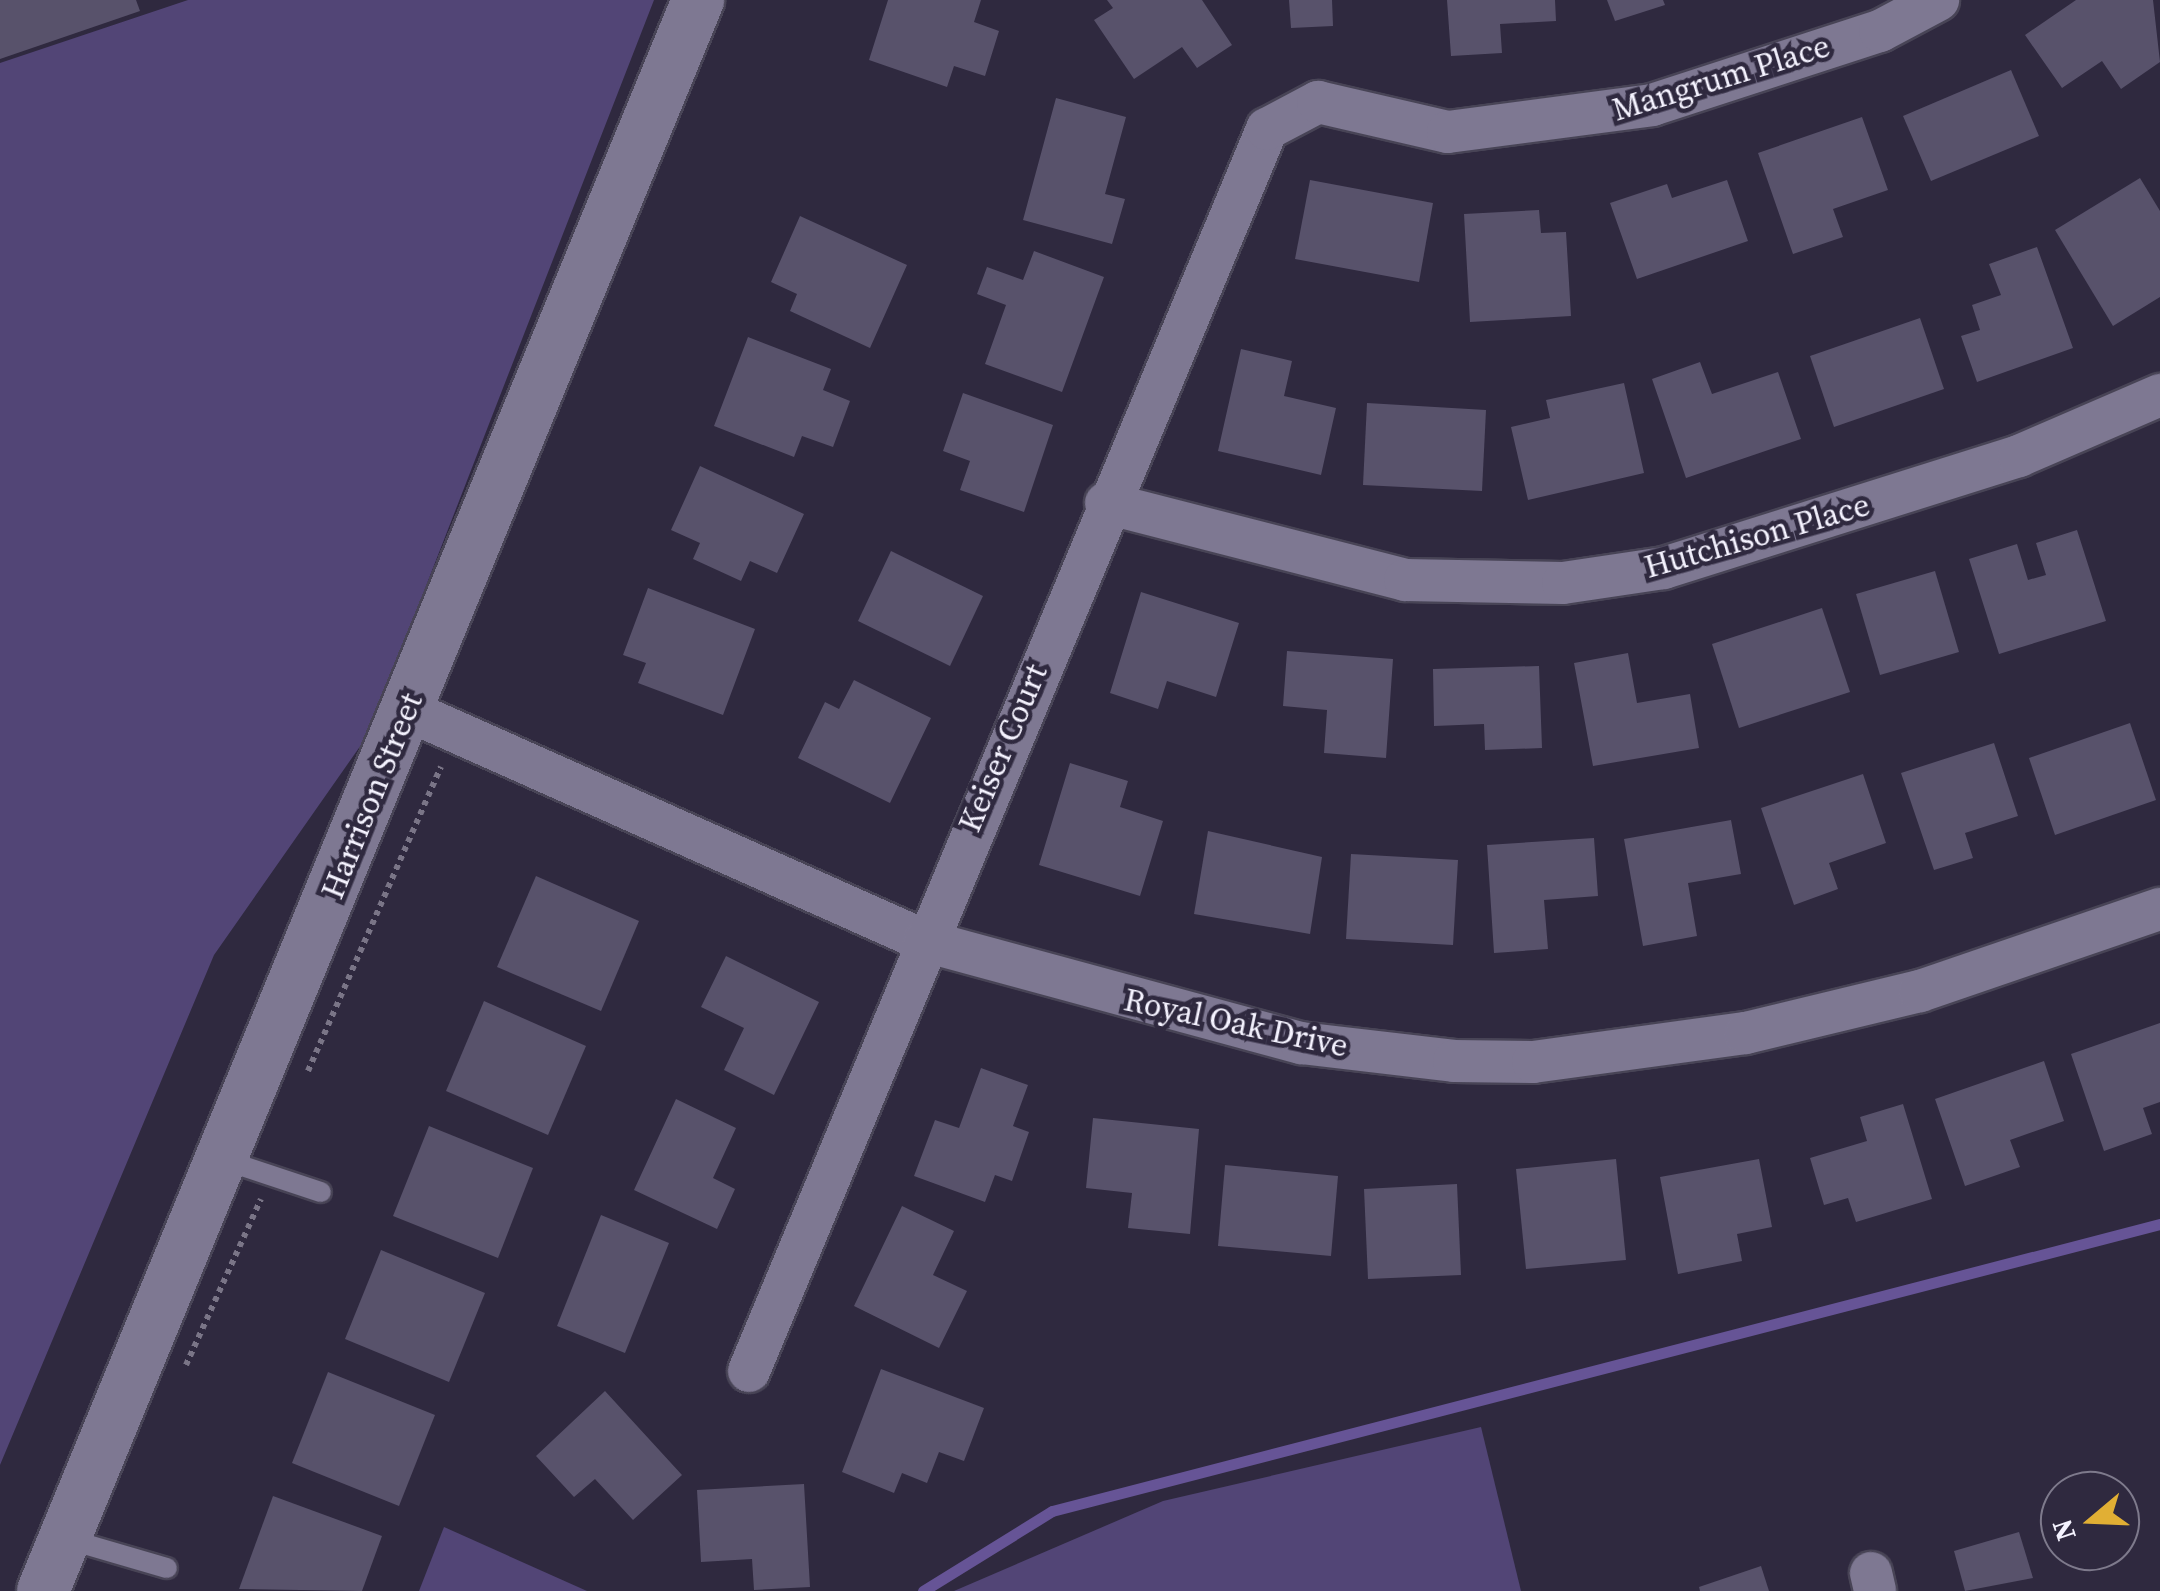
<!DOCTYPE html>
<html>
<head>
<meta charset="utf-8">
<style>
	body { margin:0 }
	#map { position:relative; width:2160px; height:1591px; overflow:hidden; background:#2f293f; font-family:"Source Serif 4",serif }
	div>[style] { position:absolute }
	.green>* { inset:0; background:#524576 }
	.stream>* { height:11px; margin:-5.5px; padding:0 5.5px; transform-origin:5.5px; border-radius:5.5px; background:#665496 }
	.building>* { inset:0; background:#58526b }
	.path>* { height:6px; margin-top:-3px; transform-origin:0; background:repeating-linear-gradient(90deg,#7a7587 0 5px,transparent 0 10px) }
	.roads { filter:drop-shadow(2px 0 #484456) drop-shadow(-2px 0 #484456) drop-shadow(0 2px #484456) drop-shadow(0 -2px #484456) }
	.service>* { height:20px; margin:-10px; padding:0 10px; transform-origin:10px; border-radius:10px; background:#7e7892 }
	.minor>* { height:42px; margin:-21px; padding:0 21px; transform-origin:21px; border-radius:21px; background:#7e7892 }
	.tertiary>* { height:52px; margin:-26px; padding:0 26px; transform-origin:26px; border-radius:26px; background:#7e7892 }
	span { translate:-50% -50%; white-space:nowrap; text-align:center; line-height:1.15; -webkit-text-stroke:9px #2f293f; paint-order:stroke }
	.street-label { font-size:32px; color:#f5f3ff }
	.north { position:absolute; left:2040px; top:1471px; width:100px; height:100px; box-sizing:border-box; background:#2f293f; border:2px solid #7e7a8c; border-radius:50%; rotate:251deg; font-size:28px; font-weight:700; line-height:40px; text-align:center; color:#f5f3ff }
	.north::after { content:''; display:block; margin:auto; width:35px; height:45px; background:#e1af34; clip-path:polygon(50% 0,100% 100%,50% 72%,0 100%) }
</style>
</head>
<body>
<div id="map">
	<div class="green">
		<i style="clip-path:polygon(188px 0,654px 0,368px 735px,214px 955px,0 1465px,0 63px)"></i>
		<i style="clip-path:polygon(1481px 1427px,1521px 1591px,954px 1591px,1163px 1501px)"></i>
		<i style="clip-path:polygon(444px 1527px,587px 1591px,419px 1591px)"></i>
	</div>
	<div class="stream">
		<i style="left:923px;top:1591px;width:152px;rotate:-31.8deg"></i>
		<i style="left:1052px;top:1511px;width:1145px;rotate:-14.52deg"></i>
	</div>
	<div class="building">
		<i style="clip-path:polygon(0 0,136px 0,140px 11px,0 59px)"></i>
		<i style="clip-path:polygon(888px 0,981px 0,974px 22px,999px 31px,985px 76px,954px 66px,947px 87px,869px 60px)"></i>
		<i style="clip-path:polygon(1107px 0,1202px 0,1232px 45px,1197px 68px,1182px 47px,1134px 79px,1094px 20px,1113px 8px)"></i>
		<i style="clip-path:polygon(1289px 0,1332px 0,1333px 26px,1291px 28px)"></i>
		<i style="clip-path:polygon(1447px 0,1555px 0,1556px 21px,1500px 24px,1502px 53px,1451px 56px)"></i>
		<i style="clip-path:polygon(1607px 0,1663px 0,1665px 5px,1615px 21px)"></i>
		<i style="clip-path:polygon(2076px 0,2153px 0,2160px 62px,2121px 89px,2102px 61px,2062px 88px,2025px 35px)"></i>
		<i style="clip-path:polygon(2011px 70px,2039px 136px,1931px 181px,1903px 116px)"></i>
		<i style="clip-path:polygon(1056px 98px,1126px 117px,1105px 194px,1125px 199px,1112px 244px,1023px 220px)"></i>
		<i style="clip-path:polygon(1862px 117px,1888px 190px,1833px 209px,1843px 237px,1793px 254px,1758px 153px)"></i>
		<i style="clip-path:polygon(2140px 178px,2160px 211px,2160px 297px,2113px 326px,2055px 230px)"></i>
		<i style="clip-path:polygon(1310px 180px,1433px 203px,1419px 282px,1295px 259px)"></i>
		<i style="clip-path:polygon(1727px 180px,1748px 241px,1637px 279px,1610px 203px,1667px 184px,1672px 198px)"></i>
		<i style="clip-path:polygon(1539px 210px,1541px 233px,1566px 232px,1571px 316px,1470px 322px,1464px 214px)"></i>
		<i style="clip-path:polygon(800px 216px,907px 265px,870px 348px,790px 311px,797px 294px,771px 282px)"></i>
		<i style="clip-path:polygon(2037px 247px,2073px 348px,1977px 382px,1961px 336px,1980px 330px,1972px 305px,2001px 295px,1989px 264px)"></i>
		<i style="clip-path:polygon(1034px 251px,1104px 277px,1062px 392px,985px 364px,1006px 305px,977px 294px,987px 267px,1023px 280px)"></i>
		<i style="clip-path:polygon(1920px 318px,1944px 389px,1834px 427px,1810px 356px)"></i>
		<i style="clip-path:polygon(748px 337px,831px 369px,823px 390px,850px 401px,833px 447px,802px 436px,794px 457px,714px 426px)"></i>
		<i style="clip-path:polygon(1241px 349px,1292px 361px,1284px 396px,1336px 408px,1321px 475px,1218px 451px)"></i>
		<i style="clip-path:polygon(1700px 362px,1712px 394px,1778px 372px,1801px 439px,1686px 478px,1652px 379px)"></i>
		<i style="clip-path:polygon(1624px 383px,1644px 473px,1528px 500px,1511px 427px,1550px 418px,1546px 400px)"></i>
		<i style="clip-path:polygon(963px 393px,1053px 425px,1024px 512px,960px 490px,970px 461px,943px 451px)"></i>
		<i style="clip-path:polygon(1367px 403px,1486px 410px,1482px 491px,1363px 485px)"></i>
		<i style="clip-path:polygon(700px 466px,804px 514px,777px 573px,750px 561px,741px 581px,693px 559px,700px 543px,671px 530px)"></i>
		<i style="clip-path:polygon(2077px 530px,2106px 621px,1999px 654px,1969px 559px,2017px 544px,2028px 580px,2046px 575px,2036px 543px)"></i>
		<i style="clip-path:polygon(891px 551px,983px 596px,950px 666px,858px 621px)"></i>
		<i style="clip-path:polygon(1935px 571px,1959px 652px,1880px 675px,1856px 594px)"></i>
		<i style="clip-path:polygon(648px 588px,755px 629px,723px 715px,638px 683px,646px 663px,623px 655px)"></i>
		<i style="clip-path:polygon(1141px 592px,1239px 623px,1216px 697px,1167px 681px,1158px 709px,1110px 693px)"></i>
		<i style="clip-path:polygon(1822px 608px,1850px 692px,1739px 728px,1712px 644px)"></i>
		<i style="clip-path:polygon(1287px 651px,1393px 659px,1386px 758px,1324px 753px,1327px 710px,1283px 706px)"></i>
		<i style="clip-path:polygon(1628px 653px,1637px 703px,1690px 694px,1699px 748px,1593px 766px,1574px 663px)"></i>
		<i style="clip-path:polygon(1539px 666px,1542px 748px,1485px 750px,1484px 724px,1434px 726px,1433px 669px)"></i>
		<i style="clip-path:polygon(854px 680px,931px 718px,890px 803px,798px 758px,825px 702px,839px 709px)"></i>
		<i style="clip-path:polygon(2130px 723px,2156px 800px,2055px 835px,2029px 758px)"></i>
		<i style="clip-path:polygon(1994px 743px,2018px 816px,1965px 833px,1973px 858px,1934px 870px,1901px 773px)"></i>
		<i style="clip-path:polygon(1070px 763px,1128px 781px,1120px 807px,1163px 821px,1140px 896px,1039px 865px)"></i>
		<i style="clip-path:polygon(1863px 774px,1886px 843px,1829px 863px,1838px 889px,1794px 905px,1761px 808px)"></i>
		<i style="clip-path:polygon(1731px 820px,1741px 874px,1688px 883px,1697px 936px,1643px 946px,1624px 839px)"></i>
		<i style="clip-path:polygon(1208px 831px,1322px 857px,1310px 934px,1194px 914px)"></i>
		<i style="clip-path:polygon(1594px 838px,1598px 896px,1544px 900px,1548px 949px,1494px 953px,1487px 845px)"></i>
		<i style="clip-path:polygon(1351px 854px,1458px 860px,1453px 945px,1346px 939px)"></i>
		<i style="clip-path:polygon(536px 876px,639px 921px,601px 1011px,497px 967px)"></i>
		<i style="clip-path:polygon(726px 956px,819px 1002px,774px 1095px,724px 1070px,744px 1028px,701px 1007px)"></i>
		<i style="clip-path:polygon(484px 1001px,586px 1046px,548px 1135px,446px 1091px)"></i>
		<i style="clip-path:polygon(2160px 1023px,2160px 1102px,2143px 1108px,2152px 1134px,2104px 1151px,2071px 1054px)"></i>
		<i style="clip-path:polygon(2044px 1061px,2064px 1121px,2010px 1140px,2020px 1167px,1965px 1186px,1935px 1099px)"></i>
		<i style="clip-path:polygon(981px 1068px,1028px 1085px,1013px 1126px,1029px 1132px,1012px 1181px,995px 1175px,985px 1202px,914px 1176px,935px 1120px,959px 1128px)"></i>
		<i style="clip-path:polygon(676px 1099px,736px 1128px,713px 1178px,735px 1189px,717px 1229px,634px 1190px)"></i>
		<i style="clip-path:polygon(1903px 1104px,1932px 1199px,1856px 1222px,1848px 1198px,1824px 1205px,1810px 1158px,1867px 1141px,1860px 1117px)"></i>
		<i style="clip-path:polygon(1093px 1118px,1199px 1129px,1190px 1234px,1128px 1228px,1132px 1193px,1086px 1188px)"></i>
		<i style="clip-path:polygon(429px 1126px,533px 1168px,498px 1258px,393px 1216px)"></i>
		<i style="clip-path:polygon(1616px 1159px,1626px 1260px,1526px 1269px,1516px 1169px)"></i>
		<i style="clip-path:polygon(1759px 1159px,1772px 1227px,1737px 1234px,1742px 1261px,1678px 1274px,1660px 1177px)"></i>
		<i style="clip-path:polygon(1225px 1165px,1338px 1176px,1331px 1256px,1218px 1246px)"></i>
		<i style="clip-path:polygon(1457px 1184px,1461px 1275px,1368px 1279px,1364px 1189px)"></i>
		<i style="clip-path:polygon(902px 1206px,954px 1231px,933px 1275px,967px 1291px,939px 1348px,854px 1306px)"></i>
		<i style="clip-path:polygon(601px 1215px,669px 1243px,625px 1353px,557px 1326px)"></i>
		<i style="clip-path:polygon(381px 1250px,485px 1293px,449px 1382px,345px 1339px)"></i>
		<i style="clip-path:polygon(881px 1369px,984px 1408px,964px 1461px,939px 1452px,927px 1483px,902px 1473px,894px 1493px,842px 1472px)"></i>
		<i style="clip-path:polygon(328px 1372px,435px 1415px,399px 1506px,292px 1463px)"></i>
		<i style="clip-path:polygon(605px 1391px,682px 1475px,633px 1520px,595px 1479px,574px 1497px,536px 1456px)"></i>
		<i style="clip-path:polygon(804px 1484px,810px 1587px,754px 1590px,752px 1559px,701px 1562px,697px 1490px)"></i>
		<i style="clip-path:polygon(273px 1496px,382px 1536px,362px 1591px,239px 1589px)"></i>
		<i style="clip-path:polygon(2019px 1532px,2033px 1578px,1965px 1591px,1954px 1551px)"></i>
		<i style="clip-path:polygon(1761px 1566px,1769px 1591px,1700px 1591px,1699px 1587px)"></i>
	</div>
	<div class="path">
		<i style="left:308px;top:1071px;width:332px;rotate:-66.4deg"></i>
		<i style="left:186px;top:1365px;width:182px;rotate:-65.7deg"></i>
	</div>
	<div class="roads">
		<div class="service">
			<i style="left:224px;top:1160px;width:102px;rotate:18.3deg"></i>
			<i style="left:67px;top:1539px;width:104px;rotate:16.2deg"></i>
		</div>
		<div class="minor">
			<i style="left:1106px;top:503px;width:309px;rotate:14.4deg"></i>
			<i style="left:1405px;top:580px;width:158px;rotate:1.1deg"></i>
			<i style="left:1563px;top:583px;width:102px;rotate:-8.4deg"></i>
			<i style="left:1664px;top:568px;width:372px;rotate:-17.5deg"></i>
			<i style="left:2019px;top:456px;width:154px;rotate:-23.4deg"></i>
			<i style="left:407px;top:710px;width:567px;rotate:24.03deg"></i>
			<i style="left:925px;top:941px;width:390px;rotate:15.2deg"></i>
			<i style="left:1301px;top:1043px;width:154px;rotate:6.7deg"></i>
			<i style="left:1454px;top:1061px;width:79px;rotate:0.7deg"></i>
			<i style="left:1533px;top:1062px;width:215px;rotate:-7.8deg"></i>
			<i style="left:1746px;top:1033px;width:179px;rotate:-13.6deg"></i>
			<i style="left:1920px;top:991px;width:254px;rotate:-18.9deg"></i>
			<i style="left:749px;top:1371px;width:1346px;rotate:-67.36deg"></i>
			<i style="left:1267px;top:129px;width:58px;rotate:-27.9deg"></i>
			<i style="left:1318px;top:102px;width:133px;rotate:13deg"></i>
			<i style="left:1448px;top:132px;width:206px;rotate:-7.5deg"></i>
			<i style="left:1652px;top:105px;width:240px;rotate:-18deg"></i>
			<i style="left:1880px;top:31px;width:66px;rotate:-28.1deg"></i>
			<i style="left:1871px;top:1573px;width:18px;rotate:77deg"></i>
		</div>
		<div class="tertiary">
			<i style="left:43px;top:1591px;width:1721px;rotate:-67.62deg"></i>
		</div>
	</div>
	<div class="street-label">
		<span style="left:1721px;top:78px;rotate:-17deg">Mangrum Place</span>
		<span style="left:1757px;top:536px;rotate:-16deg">Hutchison Place</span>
		<span style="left:1003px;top:748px;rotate:-67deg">Keiser Court</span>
		<span style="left:372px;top:796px;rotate:-68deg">Harrison Street</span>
		<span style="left:1236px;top:1023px;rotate:12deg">Royal Oak Drive</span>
	</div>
	<div class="north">N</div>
</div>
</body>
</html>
